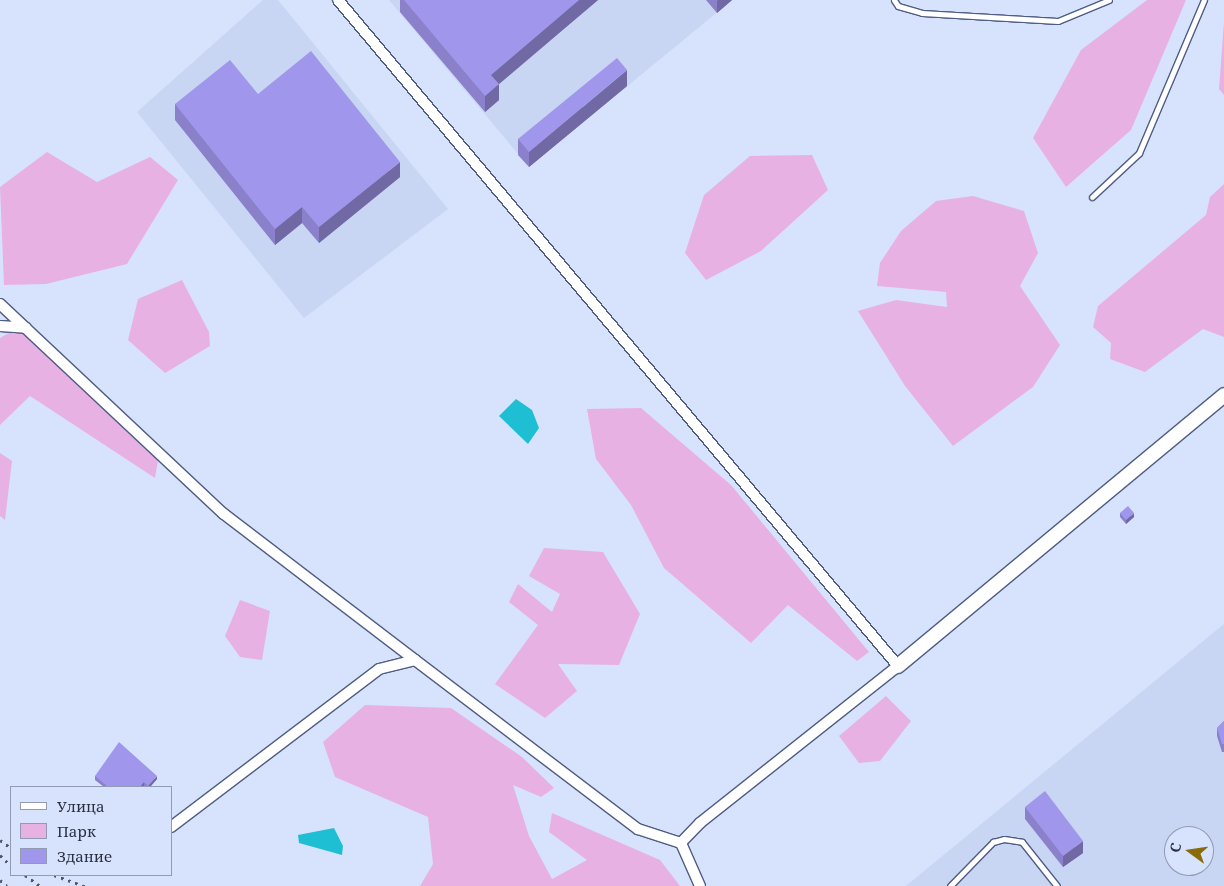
<!DOCTYPE html>
<html>
<head>
<meta charset="utf-8">
<style>
	body { margin:0 }
	#map { position:relative; width:1224px; height:886px; overflow:hidden; background:#d7e2fd; font-family:"Noto Serif",serif }
	div>[style] { position:absolute }
	.built>* { inset:0; background:#c8d5f3 }
	.green>* { inset:0; background:#e8b1e4 }
	.water>* { inset:0; background:#1ebfd3 }
	.roads { filter:drop-shadow(1px 0 #4f5d84) drop-shadow(-1px 0 #4f5d84) drop-shadow(0 1px #4f5d84) drop-shadow(0 -1px #4f5d84) }
	.lane>* { height:5px; margin:-2.5px; padding:0 2.5px; transform-origin:2.5px; border-radius:2.5px; background:#fff }
	.street>* { height:10px; margin:-5px; padding:0 5px; transform-origin:5px; border-radius:5px; background:#fff }
	.secondary>* { height:14px; margin:-7px; padding:0 7px; transform-origin:7px; border-radius:7px; background:#fff }
	.rail>* { height:3px; margin-top:-1.5px; transform-origin:0; background:repeating-linear-gradient(90deg,#50576b 0 2.5px,transparent 0 7.5px) }
	.wall>* { inset:0; background:#8a81ca }
	.shaded-wall>* { inset:0; background:#7069a4 }
	.building>* { inset:0; background:#a096eb }
	span { translate:-50% -50%; white-space:nowrap; text-align:center; line-height:1.15; -webkit-text-stroke:4px #d7e2fd; paint-order:stroke }
	.legend { position:absolute; left:10px; top:786px; width:162px; height:90px; box-sizing:border-box; background:#d7e2fd; border:1px solid #929bb3; margin:0; padding:6px 9px; list-style:none; font-size:15px; color:#2b3143 }
	.legend li { display:flex; align-items:center; gap:10px; height:25px }
	.legend b { width:25px; border:1px solid #929bb3 }
	.north { position:absolute; left:1164px; top:826px; width:50px; height:50px; box-sizing:border-box; background:#d7e2fd; border:1px solid #929bb3; border-radius:50%; rotate:284deg; font-size:14px; font-weight:700; line-height:20px; text-align:center; color:#2b3143 }
	.north::after { content:''; display:block; margin:auto; width:18px; height:22px; background:#896b0a; clip-path:polygon(50% 0,100% 100%,50% 72%,0 100%) }
</style>
</head>
<body>
<div id="map">
	<div class="built">
		<i style="clip-path:polygon(263px 0,278px 0,448px 209px,304px 318px,137px 112px)"></i>
		<i style="clip-path:polygon(389px 0,732px 0,529px 167px)"></i>
		<i style="clip-path:polygon(evenodd,1224px 624px,1224px 886px,906px 886px,1224px 624px,1174px 836px,1204px 836px,1204px 866px,1174px 866px,1174px 836px)"></i>
	</div>
	<div class="green">
		<i style="clip-path:polygon(1147px 0,1186px 0,1131px 130px,1066px 187px,1033px 138px,1081px 50px)"></i>
		<i style="clip-path:polygon(1224px 22px,1224px 95px,1219px 89px)"></i>
		<i style="clip-path:polygon(47px 152px,97px 182px,150px 157px,178px 180px,127px 264px,46px 284px,4px 285px,0 187px)"></i>
		<i style="clip-path:polygon(812px 155px,828px 190px,761px 251px,706px 280px,685px 253px,704px 195px,750px 156px)"></i>
		<i style="clip-path:polygon(1224px 184px,1224px 337px,1203px 329px,1145px 372px,1110px 359px,1111px 343px,1093px 327px,1098px 306px,1206px 215px,1210px 197px)"></i>
		<i style="clip-path:polygon(973px 196px,1024px 211px,1038px 253px,1020px 286px,1060px 345px,1033px 387px,953px 446px,905px 386px,858px 311px,896px 300px,947px 307px,946px 292px,877px 286px,880px 263px,901px 231px,936px 201px)"></i>
		<i style="clip-path:polygon(182px 280px,209px 332px,210px 346px,165px 373px,128px 340px,138px 299px)"></i>
		<i style="clip-path:polygon(18px 328px,160px 449px,155px 478px,30px 396px,0 425px,0 338px)"></i>
		<i style="clip-path:polygon(641px 408px,731px 485px,869px 652px,857px 661px,788px 605px,751px 643px,664px 568px,631px 505px,596px 459px,587px 409px)"></i>
		<i style="clip-path:polygon(0 453px,12px 461px,5px 520px,0 516px)"></i>
		<i style="clip-path:polygon(544px 548px,603px 552px,640px 614px,619px 665px,558px 664px,577px 691px,545px 718px,495px 684px,538px 625px,509px 602px,518px 584px,552px 612px,560px 594px,529px 576px)"></i>
		<i style="clip-path:polygon(240px 600px,270px 611px,262px 660px,240px 657px,225px 636px)"></i>
		<i style="clip-path:polygon(886px 696px,911px 721px,880px 761px,859px 763px,839px 736px)"></i>
		<i style="clip-path:polygon(365px 705px,451px 708px,522px 757px,554px 788px,541px 797px,513px 785px,529px 836px,552px 879px,587px 860px,549px 832px,552px 813px,660px 860px,680px 886px,420px 886px,433px 864px,428px 817px,335px 777px,323px 742px)"></i>
	</div>
	<div class="water">
		<i style="clip-path:polygon(516px 399px,532px 410px,539px 428px,528px 444px,499px 416px)"></i>
		<i style="clip-path:polygon(334px 828px,343px 846px,342px 855px,299px 843px,298px 835px)"></i>
	</div>
	<div class="roads">
		<div class="lane">
			<i style="left:894px;top:0;width:7px;rotate:56deg"></i>
			<i style="left:898px;top:6px;width:25px;rotate:16deg"></i>
			<i style="left:922px;top:13px;width:136px;rotate:3.4deg"></i>
			<i style="left:1058px;top:21px;width:55px;rotate:-22.4deg"></i>
			<i style="left:1092px;top:197px;width:64px;rotate:-43.1deg"></i>
			<i style="left:1139px;top:153px;width:166px;rotate:-67deg"></i>
			<i style="left:950px;top:886px;width:62px;rotate:-45.7deg"></i>
			<i style="left:993px;top:842px;width:11px;rotate:-15deg"></i>
			<i style="left:1004px;top:839px;width:18px;rotate:9deg"></i>
			<i style="left:1022px;top:842px;width:56px;rotate:51.5deg"></i>
		</div>
		<div class="street">
			<i style="left:338px;top:0;width:870px;rotate:49.94deg"></i>
			<i style="left:898px;top:666px;width:253px;rotate:141.6deg"></i>
			<i style="left:700px;top:823px;width:28px;rotate:134deg"></i>
			<i style="left:681px;top:843px;width:47px;rotate:66.2deg"></i>
			<i style="left:0;top:304px;width:307px;rotate:43.2deg"></i>
			<i style="left:224px;top:514px;width:240px;rotate:37.4deg"></i>
			<i style="left:0;top:326px;width:26px;rotate:4deg"></i>
			<i style="left:171px;top:827px;width:261px;rotate:-37.2deg"></i>
			<i style="left:379px;top:669px;width:37px;rotate:-14deg"></i>
			<i style="left:415px;top:660px;width:280px;rotate:37.2deg"></i>
			<i style="left:638px;top:829px;width:45px;rotate:18deg"></i>
		</div>
		<div class="secondary">
			<i style="left:898px;top:666px;width:424px;rotate:-39.7deg"></i>
		</div>
	</div>
	<div class="rail">
		<i style="left:0;top:840px;width:14px;rotate:36deg"></i>
		<i style="left:0;top:855px;width:16px;rotate:45deg"></i>
		<i style="left:25px;top:875px;width:19px;rotate:36deg"></i>
		<i style="left:54px;top:875px;width:33px;rotate:20deg"></i>
		<i style="left:0;top:880px;width:9px;rotate:41deg"></i>
	</div>
	<div class="wall">
		<i style="clip-path:polygon(400px 0,598px 0,498px 84px,499px 100px,485px 112px,400px 12px)"></i>
		<i style="clip-path:polygon(706px 0,732px 0,717px 13px)"></i>
		<i style="clip-path:polygon(627px 86px,529px 167px,518px 155px,518px 139px)"></i>
		<i style="clip-path:polygon(258px 94px,400px 177px,319px 243px,302px 223px,275px 245px,175px 120px,175px 104px)"></i>
		<i style="clip-path:polygon(1120px 513px,1134px 517px,1126px 524px,1120px 517px)"></i>
		<i style="clip-path:polygon(1224px 721px,1224px 752px,1222px 752px,1217px 736px,1217px 728px)"></i>
		<i style="clip-path:polygon(95px 776px,157px 779px,150px 787px,146px 787px,144px 786px,143px 787px,104px 787px,95px 780px)"></i>
		<i style="clip-path:polygon(1025px 807px,1083px 853px,1063px 867px,1025px 819px)"></i>
	</div>
	<div class="shaded-wall">
		<i style="clip-path:polygon(579px 0,598px 0,491px 91px,491px 75px)"></i>
		<i style="clip-path:polygon(718px 0,732px 0,717px 13px,717px 1px)"></i>
		<i style="clip-path:polygon(627px 70px,627px 86px,529px 167px,529px 152px)"></i>
		<i style="clip-path:polygon(499px 84px,499px 100px,485px 112px,485px 96px)"></i>
		<i style="clip-path:polygon(400px 162px,400px 177px,319px 243px,319px 227px)"></i>
		<i style="clip-path:polygon(302px 207px,302px 223px,275px 245px,275px 229px)"></i>
		<i style="clip-path:polygon(1134px 513px,1134px 517px,1126px 524px,1126px 520px)"></i>
		<i style="clip-path:polygon(157px 776px,157px 779px,150px 787px,148px 787px,148px 786px)"></i>
		<i style="clip-path:polygon(144px 782px,144px 786px,143px 787px,140px 787px)"></i>
		<i style="clip-path:polygon(1083px 841px,1083px 853px,1063px 867px,1063px 856px)"></i>
	</div>
	<div class="building">
		<i style="clip-path:polygon(404px 0,579px 0,491px 75px,499px 84px,485px 96px)"></i>
		<i style="clip-path:polygon(311px 51px,400px 162px,319px 227px,302px 207px,275px 229px,175px 104px,230px 60px,258px 94px)"></i>
		<i style="clip-path:polygon(617px 58px,627px 70px,529px 152px,518px 139px)"></i>
		<i style="clip-path:polygon(1128px 506px,1134px 513px,1126px 520px,1120px 513px)"></i>
		<i style="clip-path:polygon(1224px 721px,1224px 744px,1222px 744px,1217px 728px)"></i>
		<i style="clip-path:polygon(119px 742px,157px 776px,148px 786px,144px 782px,140px 787px,108px 787px,95px 776px)"></i>
		<i style="clip-path:polygon(1045px 791px,1083px 841px,1063px 856px,1025px 807px)"></i>
	</div>
	<ul class="legend">
	<li><b style="height:6px;background:#fff"></b>Улица</li>
	<li><b style="height:14px;background:#e8b1e4"></b>Парк</li>
	<li><b style="height:14px;background:#a096eb"></b>Здание</li>
	</ul>
	<div class="north">С</div>
</div>
</body>
</html>
